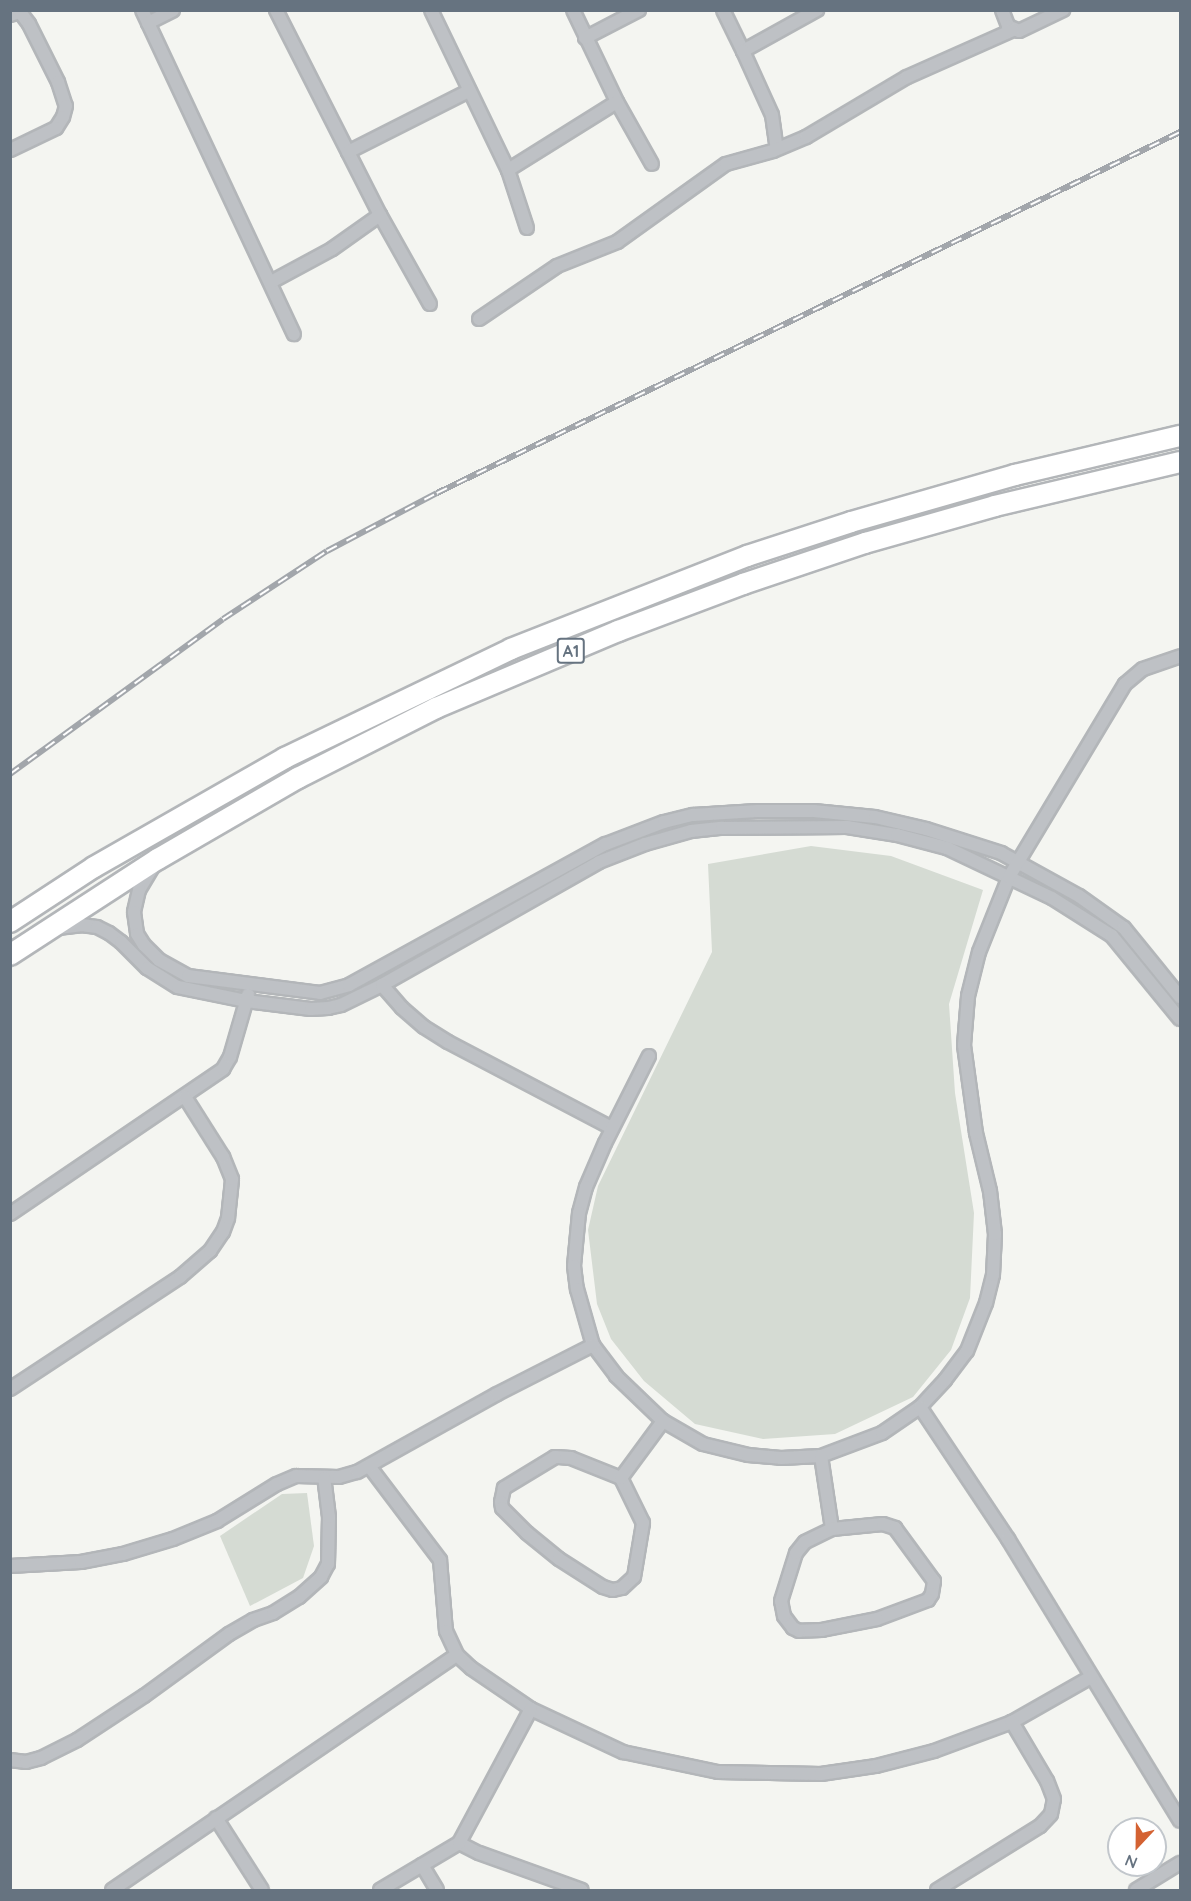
<!DOCTYPE html>
<html>
<head>
<meta charset="utf-8">
<style>
	body { margin:0 }
	#map { position:relative; width:1191px; height:1901px; overflow:hidden; background:#f4f5f1; font-family:Quicksand,sans-serif }
	div>[style] { position:absolute }
	.green>* { inset:0; background:#d5dbd3 }
	.roads { filter:drop-shadow(2px 0 #b3b6b9) drop-shadow(-2px 0 #b3b6b9) drop-shadow(0 2px #b3b6b9) drop-shadow(0 -2px #b3b6b9) }
	.minor>* { height:12px; margin:-6px; padding:0 6px; transform-origin:6px; border-radius:6px; background:#bec1c5 }
	.trunk>* { height:20px; margin:-10px; padding:0 10px; transform-origin:10px; border-radius:10px; background:#fff }
	.rail>* { height:6px; margin-top:-3px; transform-origin:0; background:repeating-linear-gradient(90deg,#fff 0 11px,#a2a6ab 0 22px); box-sizing:border-box; border-block:2px solid #a2a6ab }
	span { translate:-50% -50%; white-space:nowrap; text-align:center; line-height:1.15; -webkit-text-stroke:6px #fff; paint-order:stroke }
	.shield-label span { padding:2px 4px; background:#fff; border:2px solid; border-radius:4px; -webkit-text-stroke-width:0 }
	.shield-label { font-size:16px; color:#667380; font-weight:700 }
	.frame { position:absolute; inset:0; border:12px solid #667380; pointer-events:none }
	.north { position:absolute; left:1107px; top:1817px; width:60px; height:60px; box-sizing:border-box; background:#fff; border:2px solid #c2c7cc; border-radius:50%; rotate:202deg; font-size:16px; font-weight:700; line-height:24px; text-align:center; color:#667380 }
	.north::after { content:''; display:block; margin:auto; width:21px; height:27px; background:#d46232; clip-path:polygon(50% 0,100% 100%,50% 72%,0 100%) }
</style>
</head>
<body>
<div id="map">
	<div class="green">
		<i style="clip-path:polygon(811px 846px,891px 856px,983px 890px,949px 1004px,955px 1093px,974px 1213px,970px 1298px,951px 1350px,913px 1397px,835px 1434px,763px 1439px,695px 1424px,644px 1381px,611px 1339px,597px 1304px,588px 1230px,598px 1186px,712px 952px,708px 864px)"></i>
		<i style="clip-path:polygon(307px 1493px,314px 1546px,303px 1578px,250px 1606px,220px 1536px,282px 1494px)"></i>
	</div>
	<div class="roads">
		<div class="minor">
			<i style="left:142px;top:10px;width:358px;rotate:64.9deg"></i>
			<i style="left:276px;top:10px;width:230px;rotate:63.1deg"></i>
			<i style="left:380px;top:215px;width:102px;rotate:60.7deg"></i>
			<i style="left:431px;top:10px;width:178px;rotate:64.3deg"></i>
			<i style="left:508px;top:170px;width:61px;rotate:71.9deg"></i>
			<i style="left:573px;top:10px;width:102px;rotate:64.4deg"></i>
			<i style="left:617px;top:102px;width:71px;rotate:60.6deg"></i>
			<i style="left:723px;top:10px;width:46px;rotate:64deg"></i>
			<i style="left:743px;top:51px;width:85px;rotate:-29deg"></i>
			<i style="left:1002px;top:10px;width:17px;rotate:69deg"></i>
			<i style="left:1008px;top:26px;width:12px;rotate:24deg"></i>
			<i style="left:1019px;top:31px;width:49px;rotate:-25.5deg"></i>
			<i style="left:10px;top:15px;width:10px;rotate:-17deg"></i>
			<i style="left:20px;top:12px;width:15px;rotate:53deg"></i>
			<i style="left:29px;top:24px;width:65px;rotate:63.4deg"></i>
			<i style="left:58px;top:82px;width:25px;rotate:72deg"></i>
			<i style="left:66px;top:106px;width:11px;rotate:105deg"></i>
			<i style="left:63px;top:117px;width:13px;rotate:122deg"></i>
			<i style="left:56px;top:128px;width:51px;rotate:154.4deg"></i>
			<i style="left:148px;top:23px;width:28px;rotate:-27deg"></i>
			<i style="left:585px;top:38px;width:61px;rotate:-27.4deg"></i>
			<i style="left:743px;top:51px;width:70px;rotate:65.6deg"></i>
			<i style="left:772px;top:115px;width:34px;rotate:82deg"></i>
			<i style="left:348px;top:152px;width:136px;rotate:-26.8deg"></i>
			<i style="left:508px;top:170px;width:128px;rotate:-32deg"></i>
			<i style="left:271px;top:282px;width:69px;rotate:-28.4deg"></i>
			<i style="left:332px;top:249px;width:59px;rotate:-35.3deg"></i>
			<i style="left:479px;top:319px;width:94px;rotate:-34.2deg"></i>
			<i style="left:557px;top:266px;width:65px;rotate:-21.8deg"></i>
			<i style="left:617px;top:242px;width:134px;rotate:-35.6deg"></i>
			<i style="left:726px;top:164px;width:49px;rotate:-15.5deg"></i>
			<i style="left:773px;top:151px;width:36px;rotate:-23deg"></i>
			<i style="left:806px;top:137px;width:117px;rotate:-30.7deg"></i>
			<i style="left:907px;top:77px;width:116px;rotate:-23.9deg"></i>
			<i style="left:154px;top:865px;width:29px;rotate:121deg"></i>
			<i style="left:139px;top:890px;width:23px;rotate:103deg"></i>
			<i style="left:134px;top:912px;width:22px;rotate:82deg"></i>
			<i style="left:137px;top:934px;width:13px;rotate:58deg"></i>
			<i style="left:144px;top:945px;width:21px;rotate:45deg"></i>
			<i style="left:159px;top:960px;width:33px;rotate:29deg"></i>
			<i style="left:188px;top:976px;width:133px;rotate:7.3deg"></i>
			<i style="left:320px;top:993px;width:30px;rotate:-15deg"></i>
			<i style="left:349px;top:985px;width:293px;rotate:-28.8deg"></i>
			<i style="left:606px;top:844px;width:62px;rotate:-20.8deg"></i>
			<i style="left:664px;top:822px;width:30px;rotate:-14deg"></i>
			<i style="left:693px;top:815px;width:64px;rotate:-3.6deg"></i>
			<i style="left:757px;top:811px;width:57px"></i>
			<i style="left:814px;top:811px;width:61px;rotate:5.6deg"></i>
			<i style="left:875px;top:817px;width:52px;rotate:13.2deg"></i>
			<i style="left:926px;top:829px;width:79px;rotate:17.7deg"></i>
			<i style="left:1001px;top:853px;width:89px;rotate:28.9deg"></i>
			<i style="left:1079px;top:896px;width:55px;rotate:35.4deg"></i>
			<i style="left:1124px;top:928px;width:89px;rotate:50.9deg"></i>
			<i style="left:58px;top:928px;width:23px;rotate:-7deg"></i>
			<i style="left:81px;top:925px;width:16px;rotate:7deg"></i>
			<i style="left:97px;top:927px;width:13px;rotate:27deg"></i>
			<i style="left:109px;top:933px;width:15px;rotate:37deg"></i>
			<i style="left:121px;top:942px;width:37px;rotate:45deg"></i>
			<i style="left:147px;top:968px;width:36px;rotate:32deg"></i>
			<i style="left:178px;top:987px;width:69px;rotate:11.6deg"></i>
			<i style="left:246px;top:1001px;width:65px;rotate:7deg"></i>
			<i style="left:311px;top:1009px;width:17px;rotate:-3deg"></i>
			<i style="left:328px;top:1008px;width:13px;rotate:-13deg"></i>
			<i style="left:341px;top:1005px;width:46px;rotate:-26deg"></i>
			<i style="left:382px;top:985px;width:249px;rotate:-29.5deg"></i>
			<i style="left:599px;top:862px;width:49px;rotate:-21.4deg"></i>
			<i style="left:645px;top:844px;width:48px;rotate:-15.8deg"></i>
			<i style="left:691px;top:831px;width:31px;rotate:-6deg"></i>
			<i style="left:722px;top:828px;width:125px;rotate:-0.5deg"></i>
			<i style="left:847px;top:827px;width:51px;rotate:9.1deg"></i>
			<i style="left:897px;top:835px;width:52px;rotate:14.6deg"></i>
			<i style="left:947px;top:848px;width:116px;rotate:25.5deg"></i>
			<i style="left:1052px;top:898px;width:71px;rotate:32.3deg"></i>
			<i style="left:1112px;top:936px;width:107px;rotate:50.7deg"></i>
			<i style="left:382px;top:985px;width:30px;rotate:49deg"></i>
			<i style="left:402px;top:1008px;width:29px;rotate:41deg"></i>
			<i style="left:424px;top:1027px;width:28px;rotate:32deg"></i>
			<i style="left:448px;top:1042px;width:185px;rotate:27.7deg"></i>
			<i style="left:649px;top:1056px;width:97px;rotate:116.8deg"></i>
			<i style="left:605px;top:1143px;width:48px;rotate:113.4deg"></i>
			<i style="left:586px;top:1187px;width:27px;rotate:105deg"></i>
			<i style="left:579px;top:1213px;width:53px;rotate:95.4deg"></i>
			<i style="left:574px;top:1266px;width:23px;rotate:83deg"></i>
			<i style="left:577px;top:1289px;width:58px;rotate:74.1deg"></i>
			<i style="left:593px;top:1345px;width:39px;rotate:53deg"></i>
			<i style="left:616px;top:1376px;width:65px;rotate:43.8deg"></i>
			<i style="left:663px;top:1421px;width:46px;rotate:29.9deg"></i>
			<i style="left:703px;top:1444px;width:46px;rotate:13.7deg"></i>
			<i style="left:748px;top:1455px;width:33px;rotate:5deg"></i>
			<i style="left:781px;top:1458px;width:40px;rotate:-2.9deg"></i>
			<i style="left:821px;top:1456px;width:65px;rotate:-20.7deg"></i>
			<i style="left:882px;top:1433px;width:46px;rotate:-34.4deg"></i>
			<i style="left:920px;top:1407px;width:37px;rotate:-47deg"></i>
			<i style="left:945px;top:1380px;width:36px;rotate:-53deg"></i>
			<i style="left:967px;top:1351px;width:52px;rotate:-68.4deg"></i>
			<i style="left:986px;top:1303px;width:29px;rotate:-76deg"></i>
			<i style="left:993px;top:1275px;width:41px;rotate:-87.2deg"></i>
			<i style="left:995px;top:1234px;width:43px;rotate:-96.6deg"></i>
			<i style="left:990px;top:1191px;width:60px;rotate:-103.6deg"></i>
			<i style="left:976px;top:1133px;width:89px;rotate:-97.8deg"></i>
			<i style="left:964px;top:1045px;width:49px;rotate:-85.3deg"></i>
			<i style="left:968px;top:996px;width:45px;rotate:-76deg"></i>
			<i style="left:979px;top:952px;width:81px;rotate:-68.2deg"></i>
			<i style="left:1009px;top:877px;width:225px;rotate:-59deg"></i>
			<i style="left:1125px;top:684px;width:23px;rotate:-40deg"></i>
			<i style="left:1143px;top:669px;width:39px;rotate:-19deg"></i>
			<i style="left:10px;top:1214px;width:258px;rotate:-34.2deg"></i>
			<i style="left:223px;top:1069px;width:14px;rotate:-60deg"></i>
			<i style="left:230px;top:1057px;width:65px;rotate:-73.8deg"></i>
			<i style="left:10px;top:1389px;width:204px;rotate:-33.4deg"></i>
			<i style="left:180px;top:1277px;width:40px;rotate:-41deg"></i>
			<i style="left:210px;top:1251px;width:23px;rotate:-56deg"></i>
			<i style="left:223px;top:1232px;width:15px;rotate:-70deg"></i>
			<i style="left:228px;top:1218px;width:39px;rotate:-84deg"></i>
			<i style="left:232px;top:1179px;width:24px;rotate:-112deg"></i>
			<i style="left:223px;top:1157px;width:71px;rotate:-122.3deg"></i>
			<i style="left:920px;top:1407px;width:159px;rotate:56.3deg"></i>
			<i style="left:1008px;top:1539px;width:330px;rotate:58.6deg"></i>
			<i style="left:821px;top:1456px;width:74px;rotate:81.4deg"></i>
			<i style="left:832px;top:1529px;width:51px;rotate:-5.6deg"></i>
			<i style="left:883px;top:1524px;width:13px;rotate:18deg"></i>
			<i style="left:895px;top:1528px;width:66px;rotate:53.7deg"></i>
			<i style="left:934px;top:1581px;width:13px;rotate:99deg"></i>
			<i style="left:932px;top:1594px;width:7px;rotate:124deg"></i>
			<i style="left:928px;top:1600px;width:54px;rotate:159.6deg"></i>
			<i style="left:877px;top:1619px;width:56px;rotate:168.7deg"></i>
			<i style="left:822px;top:1630px;width:23px;rotate:178deg"></i>
			<i style="left:799px;top:1631px;width:7px;rotate:-153deg"></i>
			<i style="left:793px;top:1628px;width:15px;rotate:-127deg"></i>
			<i style="left:784px;top:1616px;width:15px;rotate:-101deg"></i>
			<i style="left:781px;top:1601px;width:50px;rotate:-72.6deg"></i>
			<i style="left:796px;top:1553px;width:14px;rotate:-51deg"></i>
			<i style="left:805px;top:1542px;width:30px;rotate:-26deg"></i>
			<i style="left:369px;top:1466px;width:118px;rotate:52.9deg"></i>
			<i style="left:440px;top:1560px;width:71px;rotate:85.2deg"></i>
			<i style="left:446px;top:1631px;width:26px;rotate:65deg"></i>
			<i style="left:457px;top:1655px;width:19px;rotate:43deg"></i>
			<i style="left:471px;top:1668px;width:73px;rotate:34.3deg"></i>
			<i style="left:531px;top:1709px;width:102px;rotate:25.1deg"></i>
			<i style="left:623px;top:1752px;width:97px;rotate:11.9deg"></i>
			<i style="left:718px;top:1772px;width:103px;rotate:1.1deg"></i>
			<i style="left:821px;top:1774px;width:56px;rotate:-8.3deg"></i>
			<i style="left:876px;top:1766px;width:60px;rotate:-14.5deg"></i>
			<i style="left:934px;top:1751px;width:83px;rotate:-20.4deg"></i>
			<i style="left:1012px;top:1722px;width:91px;rotate:-29.7deg"></i>
			<i style="left:621px;top:1478px;width:54px;rotate:-158.2deg"></i>
			<i style="left:571px;top:1458px;width:16px;rotate:-176deg"></i>
			<i style="left:555px;top:1457px;width:60px;rotate:148.7deg"></i>
			<i style="left:504px;top:1488px;width:14px;rotate:102deg"></i>
			<i style="left:501px;top:1502px;width:6px;rotate:81deg"></i>
			<i style="left:502px;top:1508px;width:35px;rotate:45deg"></i>
			<i style="left:527px;top:1533px;width:41px;rotate:39.1deg"></i>
			<i style="left:559px;top:1559px;width:52px;rotate:32.5deg"></i>
			<i style="left:603px;top:1587px;width:10px;rotate:17deg"></i>
			<i style="left:613px;top:1590px;width:9px;rotate:-13deg"></i>
			<i style="left:622px;top:1588px;width:16px;rotate:-43deg"></i>
			<i style="left:634px;top:1577px;width:55px;rotate:-80.5deg"></i>
			<i style="left:643px;top:1523px;width:50px;rotate:-116.1deg"></i>
			<i style="left:621px;top:1478px;width:71px;rotate:-53.6deg"></i>
			<i style="left:10px;top:1566px;width:71px;rotate:-3.2deg"></i>
			<i style="left:81px;top:1562px;width:43px;rotate:-10.8deg"></i>
			<i style="left:123px;top:1554px;width:52px;rotate:-16.7deg"></i>
			<i style="left:173px;top:1539px;width:48px;rotate:-22.2deg"></i>
			<i style="left:217px;top:1521px;width:70px;rotate:-31.7deg"></i>
			<i style="left:277px;top:1484px;width:21px;rotate:-23deg"></i>
			<i style="left:296px;top:1476px;width:43px;rotate:1.3deg"></i>
			<i style="left:339px;top:1477px;width:19px;rotate:-16deg"></i>
			<i style="left:357px;top:1472px;width:160px;rotate:-29.1deg"></i>
			<i style="left:497px;top:1394px;width:108px;rotate:-27deg"></i>
			<i style="left:10px;top:1760px;width:16px;rotate:7deg"></i>
			<i style="left:26px;top:1762px;width:16px;rotate:-15deg"></i>
			<i style="left:41px;top:1758px;width:40px;rotate:-26.6deg"></i>
			<i style="left:77px;top:1740px;width:80px;rotate:-33.3deg"></i>
			<i style="left:144px;top:1696px;width:105px;rotate:-36.1deg"></i>
			<i style="left:229px;top:1634px;width:28px;rotate:-30deg"></i>
			<i style="left:253px;top:1620px;width:21px;rotate:-19deg"></i>
			<i style="left:273px;top:1613px;width:31px;rotate:-32deg"></i>
			<i style="left:299px;top:1597px;width:30px;rotate:-42deg"></i>
			<i style="left:321px;top:1577px;width:15px;rotate:-62deg"></i>
			<i style="left:328px;top:1564px;width:47px;rotate:-88.8deg"></i>
			<i style="left:329px;top:1517px;width:39px;rotate:-97deg"></i>
			<i style="left:216px;top:1818px;width:85px;rotate:57.4deg"></i>
			<i style="left:459px;top:1843px;width:22px;rotate:27deg"></i>
			<i style="left:479px;top:1853px;width:109px;rotate:19.8deg"></i>
			<i style="left:422px;top:1865px;width:29px;rotate:59deg"></i>
			<i style="left:112px;top:1890px;width:417px;rotate:-34.3deg"></i>
			<i style="left:380px;top:1890px;width:92px;rotate:-30.7deg"></i>
			<i style="left:459px;top:1843px;width:152px;rotate:-61.8deg"></i>
			<i style="left:937px;top:1890px;width:121px;rotate:-31.9deg"></i>
			<i style="left:1040px;top:1826px;width:16px;rotate:-47deg"></i>
			<i style="left:1051px;top:1814px;width:15px;rotate:-79deg"></i>
			<i style="left:1054px;top:1799px;width:19px;rotate:-111deg"></i>
			<i style="left:1047px;top:1781px;width:69px;rotate:-120.7deg"></i>
			<i style="left:1136px;top:1890px;width:52px;rotate:-31.5deg"></i>
		</div>
		<div class="trunk">
			<i style="left:10px;top:922px;width:100px;rotate:-33.2deg"></i>
			<i style="left:94px;top:867px;width:220px;rotate:-29.7deg"></i>
			<i style="left:285px;top:758px;width:251px;rotate:-25.7deg"></i>
			<i style="left:511px;top:649px;width:254px;rotate:-21.5deg"></i>
			<i style="left:747px;top:556px;width:109px;rotate:-18.1deg"></i>
			<i style="left:851px;top:522px;width:171px;rotate:-16deg"></i>
			<i style="left:1015px;top:475px;width:170px;rotate:-13.3deg"></i>
			<i style="left:10px;top:955px;width:176px;rotate:-33deg"></i>
			<i style="left:158px;top:859px;width:162px;rotate:-30.1deg"></i>
			<i style="left:298px;top:778px;width:155px;rotate:-26.9deg"></i>
			<i style="left:436px;top:708px;width:198px;rotate:-22.9deg"></i>
			<i style="left:618px;top:631px;width:134px;rotate:-20.6deg"></i>
			<i style="left:743px;top:584px;width:129px;rotate:-18.6deg"></i>
			<i style="left:865px;top:543px;width:135px;rotate:-15.9deg"></i>
			<i style="left:995px;top:506px;width:190px;rotate:-13.4deg"></i>
		</div>
	</div>
	<div class="rail">
		<i style="left:10px;top:774px;width:263px;rotate:-36deg"></i>
		<i style="left:223px;top:619px;width:124px;rotate:-33.2deg"></i>
		<i style="left:327px;top:551px;width:124px;rotate:-27.8deg"></i>
		<i style="left:437px;top:493px;width:826px;rotate:-25.91deg"></i>
	</div>
	<div class="shield-label">
		<span style="left:571px;top:651px">A1</span>
	</div>
	<div class="frame"></div>
	<div class="north">N</div>
</div>
</body>
</html>
